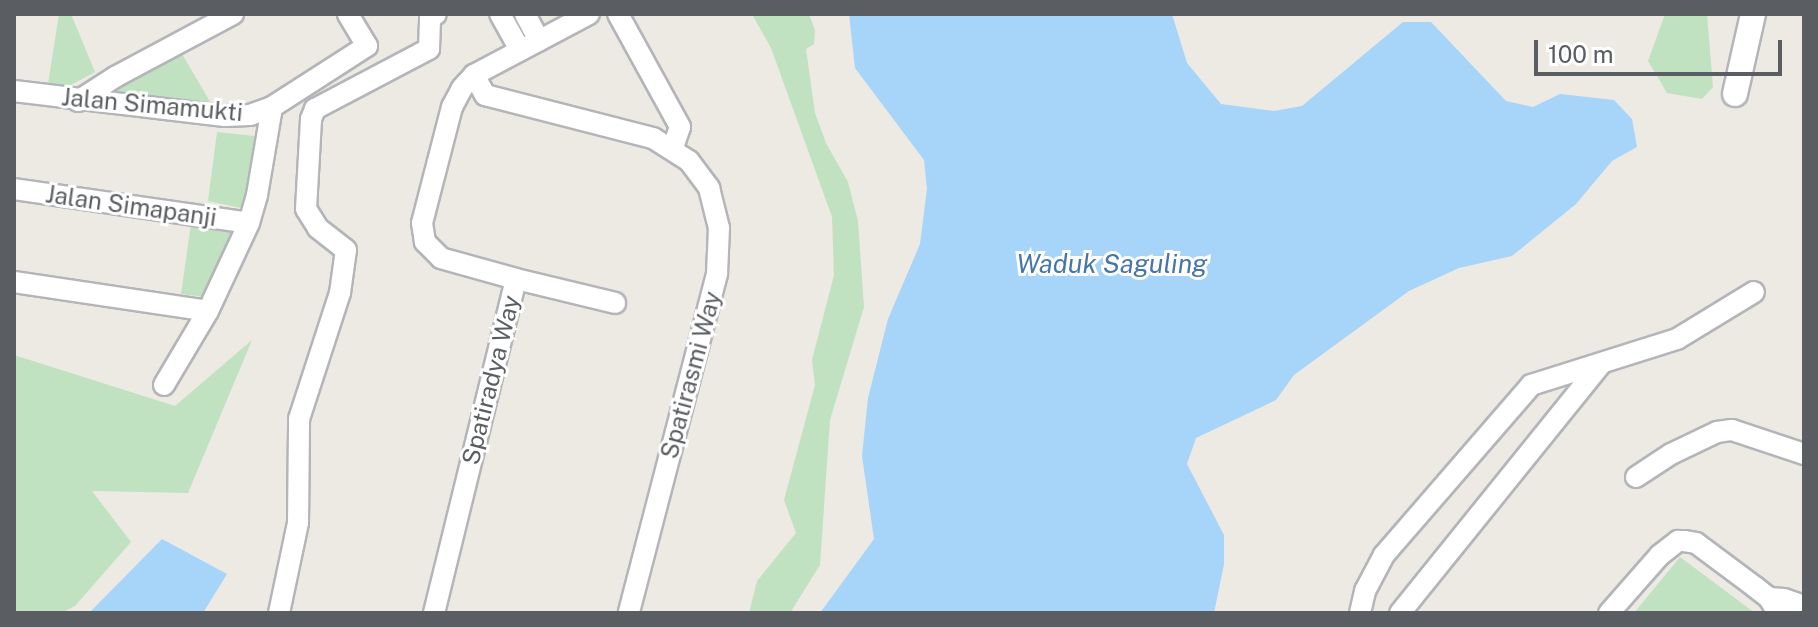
<!DOCTYPE html>
<html>
<head>
<meta charset="utf-8">
<style>
	body { margin:0 }
	#map { position:relative; width:1818px; height:627px; overflow:hidden; background:#eceae2; font-family:"Public Sans",sans-serif }
	div>[style] { position:absolute }
	.green>* { inset:0; background:#c0e2c0 }
	.water>* { inset:0; background:#a6d5f9 }
	.roads { filter:drop-shadow(2px 0 #b3b5b9) drop-shadow(-2px 0 #b3b5b9) drop-shadow(0 2px #b3b5b9) drop-shadow(0 -2px #b3b5b9) }
	.minor>* { height:20px; margin:-10px; padding:0 10px; transform-origin:10px; border-radius:10px; background:#fff }
	.tertiary>* { height:24px; margin:-12px; padding:0 12px; transform-origin:12px; border-radius:12px; background:#fff }
	span { translate:-50% -50%; white-space:nowrap; text-align:center; line-height:1.15; -webkit-text-stroke:6px #fff; paint-order:stroke }
	.street-label { font-size:24px; color:#5a5e62 }
	.water-label { font-size:26px; color:#4476a9; font-style:italic }
	.frame { position:absolute; inset:0; border:16px solid #5a5e62; pointer-events:none }
	.scale { position:absolute; left:1534px; top:40px; width:248px; height:36px; box-sizing:border-box; border:4px solid #5a5e62; border-top:0; padding-left:10px; font-size:24px; line-height:28px; white-space:nowrap; color:#5a5e62; -webkit-text-stroke:6px #fff; paint-order:stroke }
</style>
</head>
<body>
<div id="map">
	<div class="green">
		<i style="clip-path:polygon(59px 14px,71px 14px,95px 72px,67px 87px,48px 84px)"></i>
		<i style="clip-path:polygon(752px 14px,809px 14px,815px 30px,814px 44px,806px 49px,815px 113px,826px 143px,848px 182px,858px 221px,864px 307px,830px 420px,820px 565px,790px 613px,749px 613px,757px 581px,796px 533px,784px 500px,815px 385px,812px 360px,834px 275px,832px 217px,771px 48px)"></i>
		<i style="clip-path:polygon(1665px 14px,1707px 14px,1713px 87px,1702px 99px,1667px 93px,1648px 61px)"></i>
		<i style="clip-path:polygon(182px 54px,215px 110px,104px 93px,147px 70px)"></i>
		<i style="clip-path:polygon(217px 132px,254px 136px,258px 141px,245px 202px,241px 208px,208px 201px)"></i>
		<i style="clip-path:polygon(191px 224px,234px 229px,206px 297px,181px 294px)"></i>
		<i style="clip-path:polygon(252px 340px,188px 493px,92px 491px,131px 542px,75px 606px,61px 613px,14px 613px,14px 355px,175px 406px)"></i>
		<i style="clip-path:polygon(1680px 557px,1755px 613px,1634px 613px)"></i>
	</div>
	<div class="water">
		<i style="clip-path:polygon(849px 14px,1172px 14px,1187px 63px,1221px 104px,1274px 111px,1302px 106px,1403px 22px,1431px 22px,1506px 101px,1533px 107px,1560px 94px,1614px 100px,1632px 119px,1637px 147px,1612px 161px,1576px 204px,1512px 256px,1459px 268px,1409px 291px,1294px 375px,1276px 400px,1196px 438px,1187px 464px,1224px 535px,1224px 564px,1214px 613px,820px 613px,874px 539px,862px 456px,868px 398px,888px 319px,920px 244px,927px 189px,924px 160px,855px 68px)"></i>
		<i style="clip-path:polygon(162px 539px,227px 574px,203px 613px,89px 613px)"></i>
	</div>
	<div class="roads">
		<div class="minor">
			<i style="left:500px;top:14px;width:41px;rotate:60.9deg"></i>
			<i style="left:525px;top:14px;width:30px;rotate:62deg"></i>
			<i style="left:618px;top:14px;width:129px;rotate:61.2deg"></i>
			<i style="left:680px;top:127px;width:24px;rotate:109deg"></i>
			<i style="left:474px;top:75px;width:23px;rotate:61deg"></i>
			<i style="left:485px;top:95px;width:173px;rotate:14.4deg"></i>
			<i style="left:653px;top:138px;width:43px;rotate:32.6deg"></i>
			<i style="left:689px;top:161px;width:34px;rotate:53deg"></i>
			<i style="left:709px;top:188px;width:41px;rotate:76deg"></i>
			<i style="left:719px;top:228px;width:46px;rotate:92.5deg"></i>
			<i style="left:717px;top:274px;width:350px;rotate:104.6deg"></i>
			<i style="left:14px;top:91px;width:212px;rotate:6.8deg"></i>
			<i style="left:225px;top:116px;width:25px;rotate:-2deg"></i>
			<i style="left:250px;top:115px;width:23px;rotate:-20deg"></i>
			<i style="left:272px;top:107px;width:113px;rotate:-32.7deg"></i>
			<i style="left:367px;top:46px;width:37px;rotate:-121deg"></i>
			<i style="left:78px;top:101px;width:44px;rotate:-33deg"></i>
			<i style="left:115px;top:77px;width:134px;rotate:-28.1deg"></i>
			<i style="left:14px;top:189px;width:237px;rotate:8.2deg"></i>
			<i style="left:516px;top:279px;width:102px;rotate:13.6deg"></i>
			<i style="left:14px;top:282px;width:196px;rotate:8.5deg"></i>
			<i style="left:164px;top:385px;width:86px;rotate:-59.3deg"></i>
			<i style="left:208px;top:311px;width:97px;rotate:-65deg"></i>
			<i style="left:249px;top:223px;width:29px;rotate:-74deg"></i>
			<i style="left:257px;top:195px;width:89px;rotate:-80.3deg"></i>
			<i style="left:1636px;top:477px;width:42px;rotate:-33.3deg"></i>
			<i style="left:1671px;top:454px;width:51px;rotate:-25.6deg"></i>
			<i style="left:1717px;top:432px;width:15px;rotate:-8deg"></i>
			<i style="left:1732px;top:430px;width:76px;rotate:18.4deg"></i>
			<i style="left:1769px;top:598px;width:15px;rotate:4deg"></i>
			<i style="left:1784px;top:599px;width:21px;rotate:19deg"></i>
			<i style="left:279px;top:613px;width:92px;rotate:-78.1deg"></i>
			<i style="left:298px;top:523px;width:104px;rotate:-89.4deg"></i>
			<i style="left:299px;top:419px;width:133px;rotate:-72deg"></i>
			<i style="left:340px;top:293px;width:43px;rotate:-82.1deg"></i>
			<i style="left:346px;top:250px;width:36px;rotate:-142deg"></i>
			<i style="left:318px;top:228px;width:22px;rotate:-122deg"></i>
			<i style="left:306px;top:209px;width:90px;rotate:-86.8deg"></i>
			<i style="left:311px;top:119px;width:11px;rotate:-68deg"></i>
			<i style="left:315px;top:109px;width:129px;rotate:-27.8deg"></i>
			<i style="left:429px;top:49px;width:31px;rotate:-88deg"></i>
			<i style="left:430px;top:18px;width:7px;rotate:-34deg"></i>
			<i style="left:434px;top:613px;width:344px;rotate:-76.2deg"></i>
			<i style="left:516px;top:279px;width:78px;rotate:-164.4deg"></i>
			<i style="left:441px;top:258px;width:23px;rotate:-135deg"></i>
			<i style="left:425px;top:242px;width:19px;rotate:-99deg"></i>
			<i style="left:422px;top:223px;width:120px;rotate:-75.5deg"></i>
			<i style="left:452px;top:107px;width:21px;rotate:-62deg"></i>
			<i style="left:462px;top:88px;width:18px;rotate:-47deg"></i>
			<i style="left:474px;top:75px;width:130px;rotate:-27.9deg"></i>
			<i style="left:1360px;top:613px;width:23px;rotate:-77deg"></i>
			<i style="left:1365px;top:591px;width:41px;rotate:-62.2deg"></i>
			<i style="left:1384px;top:555px;width:225px;rotate:-49.1deg"></i>
			<i style="left:1531px;top:385px;width:153px;rotate:-17.5deg"></i>
			<i style="left:1677px;top:339px;width:90px;rotate:-31.4deg"></i>
			<i style="left:1400px;top:613px;width:319px;rotate:-51.1deg"></i>
			<i style="left:1609px;top:613px;width:77px;rotate:-48.7deg"></i>
			<i style="left:1660px;top:555px;width:23px;rotate:-38deg"></i>
			<i style="left:1678px;top:541px;width:6px"></i>
			<i style="left:1684px;top:541px;width:12px;rotate:9deg"></i>
			<i style="left:1696px;top:543px;width:74px;rotate:36.7deg"></i>
			<i style="left:1755px;top:587px;width:18px;rotate:38deg"></i>
			<i style="left:1769px;top:598px;width:17px;rotate:59deg"></i>
		</div>
		<div class="tertiary">
			<i style="left:1735px;top:94px;width:82px;rotate:-77.3deg"></i>
		</div>
	</div>
	<div class="street-label">
		<span style="left:152px;top:105px;rotate:5deg">Jalan Simamukti</span>
		<span style="left:131px;top:206px;rotate:8deg">Jalan Simapanji</span>
		<span style="left:691px;top:375px;rotate:-75deg">Spatirasmi Way</span>
		<span style="left:491px;top:380px;rotate:-76deg">Spatiradya Way</span>
	</div>
	<div class="water-label">
		<span style="left:1112px;top:264px">Waduk Saguling</span>
	</div>
	<div class="frame"></div>
	<div class="scale">100 m</div>
</div>
</body>
</html>
